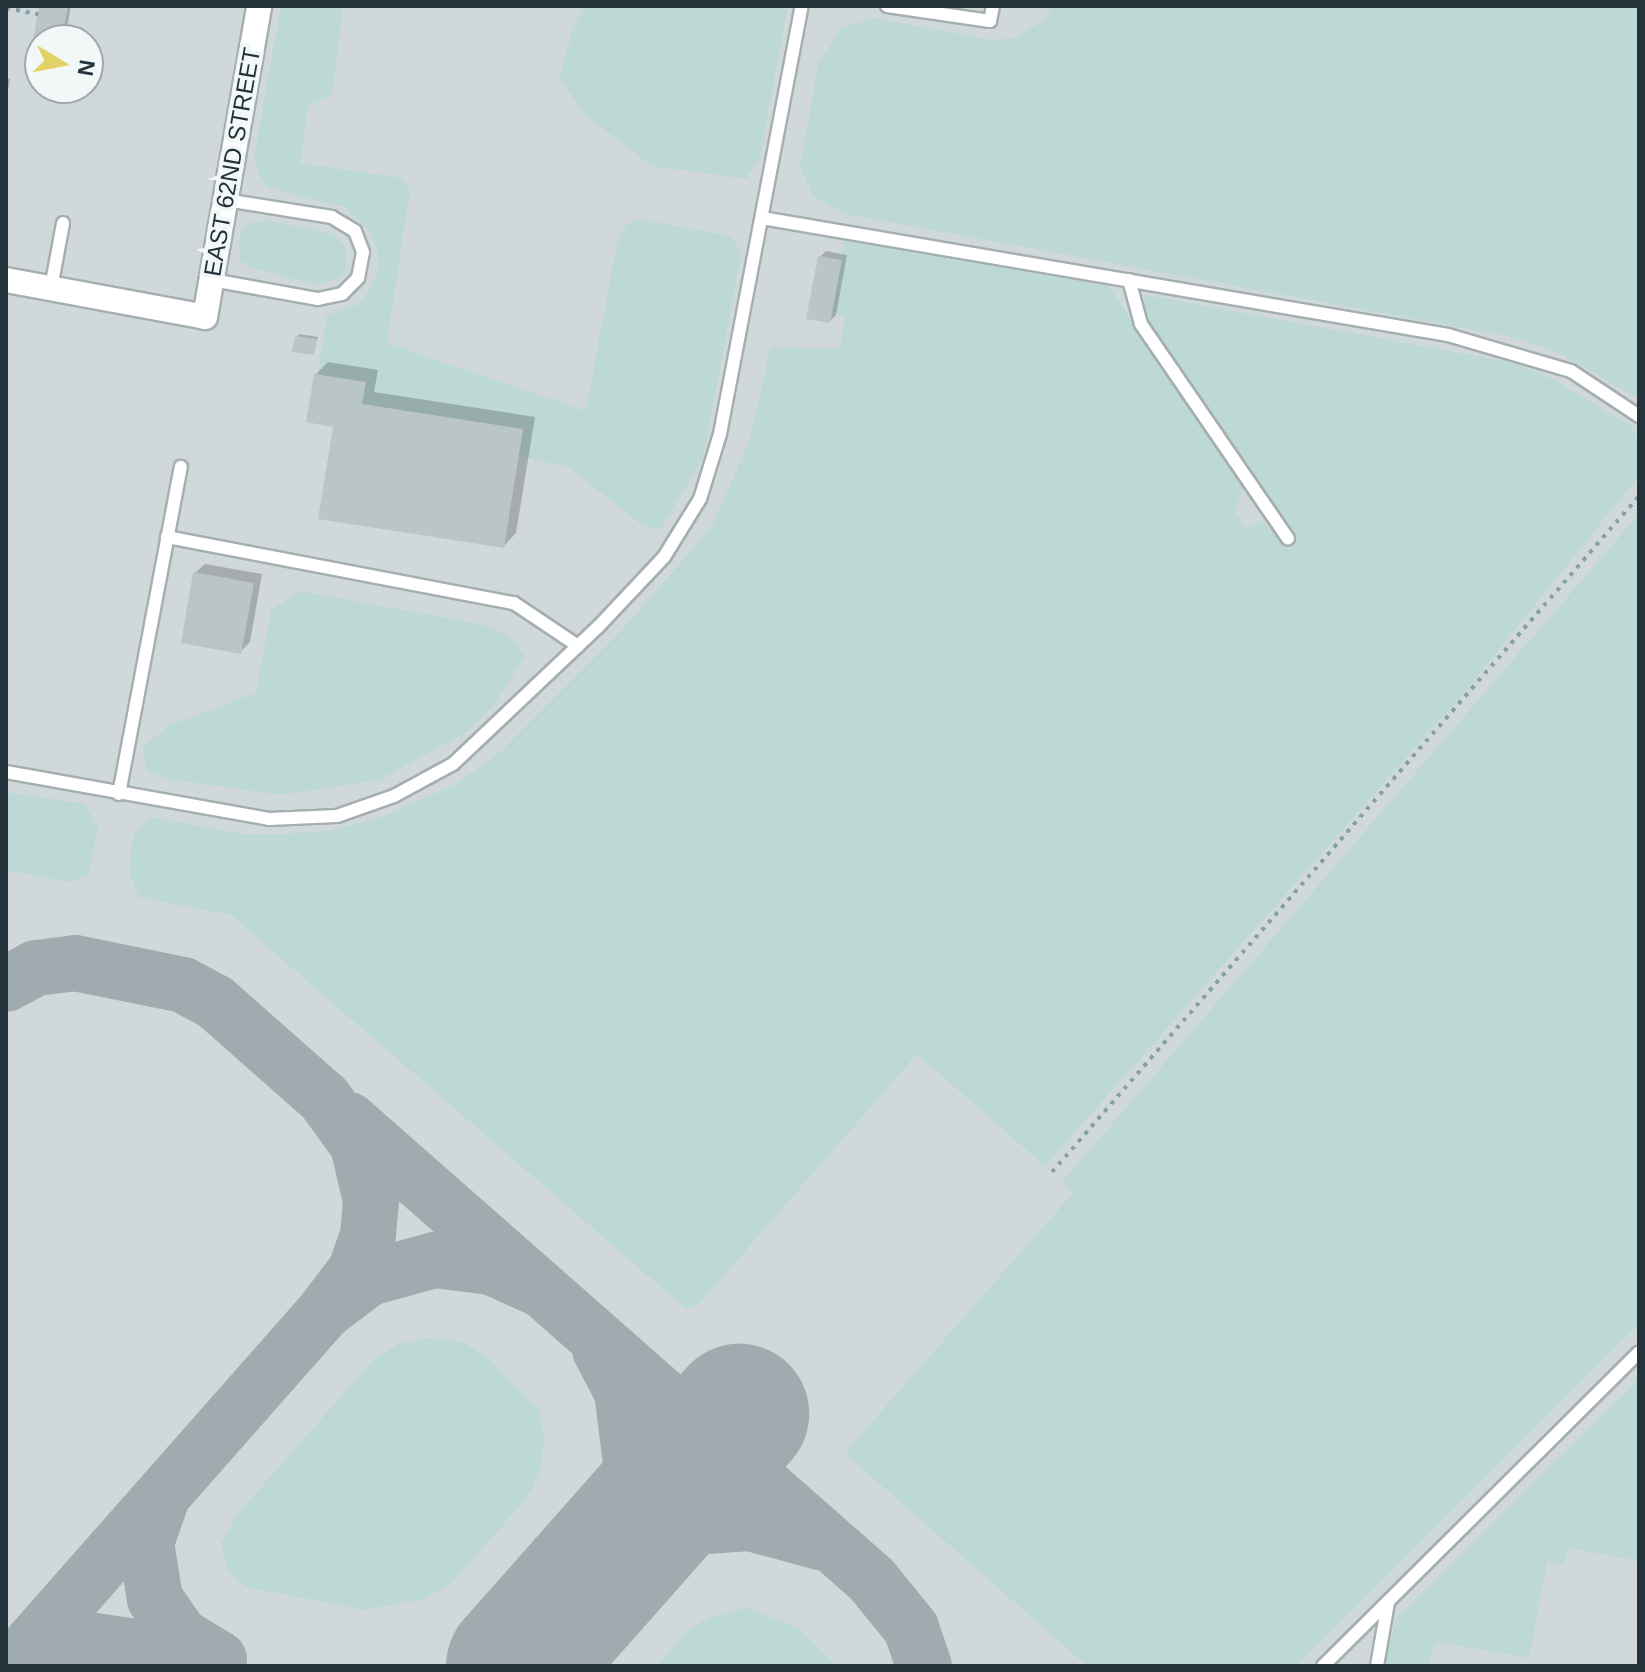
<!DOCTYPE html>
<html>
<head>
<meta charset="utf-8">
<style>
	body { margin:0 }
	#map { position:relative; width:1645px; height:1672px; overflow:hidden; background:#e2e9ea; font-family:Helvetica,sans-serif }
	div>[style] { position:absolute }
	.built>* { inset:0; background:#d0d8da }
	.green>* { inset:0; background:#bdd9d6 }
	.shadow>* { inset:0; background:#0003 }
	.taxiway>* { height:56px; margin:-28px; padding:0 28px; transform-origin:28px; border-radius:28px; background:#a0abb0 }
	.runway>* { height:140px; margin:-70px; padding:0 70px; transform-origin:70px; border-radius:70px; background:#a0abb0 }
	.building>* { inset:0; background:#bac5c8 }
	.path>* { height:4px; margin-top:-2px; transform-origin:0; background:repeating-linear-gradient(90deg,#859fab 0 4px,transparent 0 10px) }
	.roads { filter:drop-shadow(2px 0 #a5aeb1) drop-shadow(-2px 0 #a5aeb1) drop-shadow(0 2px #a5aeb1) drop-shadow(0 -2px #a5aeb1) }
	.lane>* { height:12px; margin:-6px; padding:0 6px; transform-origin:6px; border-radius:6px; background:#fff }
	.street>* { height:24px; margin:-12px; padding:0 12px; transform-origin:12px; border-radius:12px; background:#fff }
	span { translate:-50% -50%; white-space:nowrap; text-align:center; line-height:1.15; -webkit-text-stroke:8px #f2f7f7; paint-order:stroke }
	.street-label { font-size:24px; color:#243239 }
	.frame { position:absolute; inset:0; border:8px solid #243239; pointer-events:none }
	.north { position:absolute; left:24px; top:24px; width:80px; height:80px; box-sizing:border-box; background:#f2f7f7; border:2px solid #a0a8ab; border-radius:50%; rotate:100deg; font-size:22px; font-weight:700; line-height:32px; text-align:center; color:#243239 }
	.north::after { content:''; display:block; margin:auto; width:28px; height:36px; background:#e3d367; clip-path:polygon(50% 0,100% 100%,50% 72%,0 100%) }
</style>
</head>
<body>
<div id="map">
	<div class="built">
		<i style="clip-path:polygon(evenodd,6px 6px,1639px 6px,1639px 1666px,6px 1666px,6px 6px,40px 40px,88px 40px,88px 88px,40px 88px,40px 40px)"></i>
	</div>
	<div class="green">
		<i style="clip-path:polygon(281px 6px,343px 6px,333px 87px,330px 96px,308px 106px,300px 163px,401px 178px,410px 190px,387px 343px,586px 411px,617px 243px,627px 224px,640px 219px,729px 236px,736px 242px,741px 256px,703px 458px,660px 530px,643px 526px,570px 468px,519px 456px,523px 429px,362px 404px,366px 382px,318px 374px,327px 315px,357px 305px,368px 292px,378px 273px,378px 254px,372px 234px,345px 207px,267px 187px,259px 174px,254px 157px)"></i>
		<i style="clip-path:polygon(585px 6px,788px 6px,760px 157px,746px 179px,652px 166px,584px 114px,560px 78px,573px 28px)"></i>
		<i style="clip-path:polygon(1052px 6px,1639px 6px,1639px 399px,1556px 351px,1507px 336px,846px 214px,814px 197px,800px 168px,818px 64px,841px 28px,873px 18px,992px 40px,1013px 38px,1044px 21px)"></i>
		<i style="clip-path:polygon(269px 220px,335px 235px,345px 246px,347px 268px,340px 278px,317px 285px,251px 268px,239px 260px,240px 233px,247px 224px)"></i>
		<i style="clip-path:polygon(844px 241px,1109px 286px,1244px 488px,1235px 510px,1245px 528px,1262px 521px,1290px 550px,1297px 543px,1145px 319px,1141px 309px,1145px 295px,1514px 363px,1553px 379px,1632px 427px,1639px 441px,1639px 476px,1467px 689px,1045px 1166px,917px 1054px,700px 1303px,686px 1309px,231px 915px,139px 897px,130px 874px,131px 848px,134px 834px,150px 817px,243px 834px,281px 834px,328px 831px,382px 817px,456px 784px,500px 752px,625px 627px,712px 526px,748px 444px,771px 347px,840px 349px,845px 319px,833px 310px)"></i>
		<i style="clip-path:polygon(1639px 514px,1639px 1324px,1296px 1666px,1087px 1666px,848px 1456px,849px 1448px,1073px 1193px,1062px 1182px)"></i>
		<i style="clip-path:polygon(300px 591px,485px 625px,513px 639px,525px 657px,494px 705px,465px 733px,379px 780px,281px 795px,167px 779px,146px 770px,143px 747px,169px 725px,256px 693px,271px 610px)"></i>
		<i style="clip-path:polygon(6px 792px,85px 804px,98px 828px,88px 875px,69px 882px,6px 870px)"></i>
		<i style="clip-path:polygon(430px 1338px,463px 1342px,488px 1358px,539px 1410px,544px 1438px,540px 1473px,526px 1499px,450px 1585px,424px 1599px,364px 1610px,247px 1587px,229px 1573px,221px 1543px,236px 1516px,373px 1360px,398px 1344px)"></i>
		<i style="clip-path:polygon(1639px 1379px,1639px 1561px,1568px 1548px,1564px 1565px,1547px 1562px,1529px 1658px,1436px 1642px,1427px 1666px,1383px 1666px,1396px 1619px)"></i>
		<i style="clip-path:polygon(746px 1608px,799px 1628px,837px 1666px,657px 1666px,688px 1630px,709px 1617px)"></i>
	</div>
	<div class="shadow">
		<i style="clip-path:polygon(42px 6px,71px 6px,65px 40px,35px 41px)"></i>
		<i style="clip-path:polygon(6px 78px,10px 79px,6px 103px)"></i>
		<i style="clip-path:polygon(826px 251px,847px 255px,836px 315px,830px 321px,820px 257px)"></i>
		<i style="clip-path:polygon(299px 334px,318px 337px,313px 353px,297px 337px)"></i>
		<i style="clip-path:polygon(328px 362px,378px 370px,374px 392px,535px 417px,516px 533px,504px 546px,335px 425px,315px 375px)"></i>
		<i style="clip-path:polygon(205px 564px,262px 574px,250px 642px,240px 652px,195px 573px)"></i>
	</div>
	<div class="taxiway">
		<i style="left:6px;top:984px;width:34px;rotate:-28deg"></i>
		<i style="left:36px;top:968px;width:39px;rotate:-7deg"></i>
		<i style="left:75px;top:963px;width:110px;rotate:11.5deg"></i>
		<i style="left:183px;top:985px;width:36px;rotate:28deg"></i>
		<i style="left:215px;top:1002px;width:145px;rotate:41.4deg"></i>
		<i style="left:324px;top:1098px;width:58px;rotate:54.1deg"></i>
		<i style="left:358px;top:1145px;width:57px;rotate:76.9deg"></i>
		<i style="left:371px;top:1201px;width:34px;rotate:95deg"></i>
		<i style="left:368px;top:1235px;width:37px;rotate:109deg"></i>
		<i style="left:356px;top:1270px;width:53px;rotate:127.3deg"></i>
		<i style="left:324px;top:1312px;width:56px;rotate:-37.1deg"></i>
		<i style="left:369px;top:1278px;width:68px;rotate:-15.3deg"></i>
		<i style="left:435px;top:1260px;width:56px;rotate:7.1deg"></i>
		<i style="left:491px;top:1267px;width:51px;rotate:24.1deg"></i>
		<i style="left:349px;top:1120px;width:697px;rotate:41.33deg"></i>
		<i style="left:872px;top:1580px;width:62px;rotate:50.9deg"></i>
		<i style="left:911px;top:1628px;width:40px;rotate:71.1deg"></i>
		<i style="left:600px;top:1350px;width:47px;rotate:62.4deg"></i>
		<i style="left:622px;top:1392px;width:79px;rotate:82.7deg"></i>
		<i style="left:632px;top:1470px;width:53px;rotate:104.3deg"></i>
		<i style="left:619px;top:1521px;width:87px;rotate:119.5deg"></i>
		<i style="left:576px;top:1597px;width:79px;rotate:-40.4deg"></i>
		<i style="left:636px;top:1546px;width:58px;rotate:-19.1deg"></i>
		<i style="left:691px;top:1527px;width:59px;rotate:-3.9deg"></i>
		<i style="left:750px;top:1523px;width:72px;rotate:15.4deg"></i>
		<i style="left:12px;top:1666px;width:472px;rotate:-48.6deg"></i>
		<i style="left:18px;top:1666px;width:30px;rotate:-30deg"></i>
		<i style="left:44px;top:1651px;width:45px;rotate:-14deg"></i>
		<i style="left:88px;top:1640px;width:132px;rotate:8.3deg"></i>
		<i style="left:219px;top:1659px;width:44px;rotate:-148.8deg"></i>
		<i style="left:181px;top:1636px;width:45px;rotate:-125.1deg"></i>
		<i style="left:155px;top:1599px;width:57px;rotate:-99.1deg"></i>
		<i style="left:146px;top:1543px;width:46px;rotate:-70.8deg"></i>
	</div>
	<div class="runway">
		<i style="left:516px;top:1666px;width:337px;rotate:-48.5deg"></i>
	</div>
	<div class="building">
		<i style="clip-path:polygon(39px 6px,68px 6px,61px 40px,33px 40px)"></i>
		<i style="clip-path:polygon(818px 256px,842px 260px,830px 323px,806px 319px)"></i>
		<i style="clip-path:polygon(295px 336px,317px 339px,314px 355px,292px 352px)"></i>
		<i style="clip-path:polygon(314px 374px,366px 382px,362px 404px,523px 429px,504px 548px,318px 519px,333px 427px,306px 422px)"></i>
		<i style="clip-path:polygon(193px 572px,254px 583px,241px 654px,181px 643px)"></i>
	</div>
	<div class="path">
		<i style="left:6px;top:8px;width:33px;rotate:11deg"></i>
		<i style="left:1052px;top:1172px;width:895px;rotate:-49.03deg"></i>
	</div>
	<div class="roads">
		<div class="lane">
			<i style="left:887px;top:6px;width:104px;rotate:8.3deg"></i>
			<i style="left:990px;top:21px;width:15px;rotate:-79deg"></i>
			<i style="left:762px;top:218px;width:696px;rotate:9.68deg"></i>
			<i style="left:1448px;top:335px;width:128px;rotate:16.3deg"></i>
			<i style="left:1571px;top:371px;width:82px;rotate:33.5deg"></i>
			<i style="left:212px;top:280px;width:108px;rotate:10.2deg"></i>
			<i style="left:318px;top:299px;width:25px;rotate:-12deg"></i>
			<i style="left:342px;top:294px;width:23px;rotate:-45deg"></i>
			<i style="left:358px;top:278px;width:26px;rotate:-79deg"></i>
			<i style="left:363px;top:252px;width:22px;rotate:-111deg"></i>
			<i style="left:355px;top:231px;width:27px;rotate:-149deg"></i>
			<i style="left:332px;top:217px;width:107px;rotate:-170.9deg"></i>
			<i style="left:1129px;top:280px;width:46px;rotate:74.7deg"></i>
			<i style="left:1141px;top:324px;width:260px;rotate:55.6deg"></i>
			<i style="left:51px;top:288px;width:66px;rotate:-79.5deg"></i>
			<i style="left:167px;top:537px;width:353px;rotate:10.8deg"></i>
			<i style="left:514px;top:603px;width:77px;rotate:33.9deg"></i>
			<i style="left:6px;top:772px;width:267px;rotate:10.1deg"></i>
			<i style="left:269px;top:819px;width:68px;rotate:-2.5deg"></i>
			<i style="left:337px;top:816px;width:60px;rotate:-19.3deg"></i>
			<i style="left:394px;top:796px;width:67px;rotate:-28.5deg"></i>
			<i style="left:453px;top:764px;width:199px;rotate:-43.4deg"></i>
			<i style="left:598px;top:627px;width:96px;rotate:-46.7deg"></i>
			<i style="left:664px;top:557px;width:68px;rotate:-58.2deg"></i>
			<i style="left:700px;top:499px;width:68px;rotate:-72.9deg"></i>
			<i style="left:720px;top:434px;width:436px;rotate:-79.2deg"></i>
			<i style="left:119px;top:794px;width:333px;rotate:-79.3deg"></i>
			<i style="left:1323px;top:1666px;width:445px;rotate:-44.8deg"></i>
			<i style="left:1377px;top:1666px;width:65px;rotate:-80.2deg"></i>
		</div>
		<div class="street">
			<i style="left:6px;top:280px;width:202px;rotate:10.5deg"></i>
			<i style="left:205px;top:317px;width:316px;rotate:-80.1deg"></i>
		</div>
	</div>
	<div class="street-label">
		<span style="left:232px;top:162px;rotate:-80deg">EAST 62ND STREET</span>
	</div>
	<div class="frame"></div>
	<div class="north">N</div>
</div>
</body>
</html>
